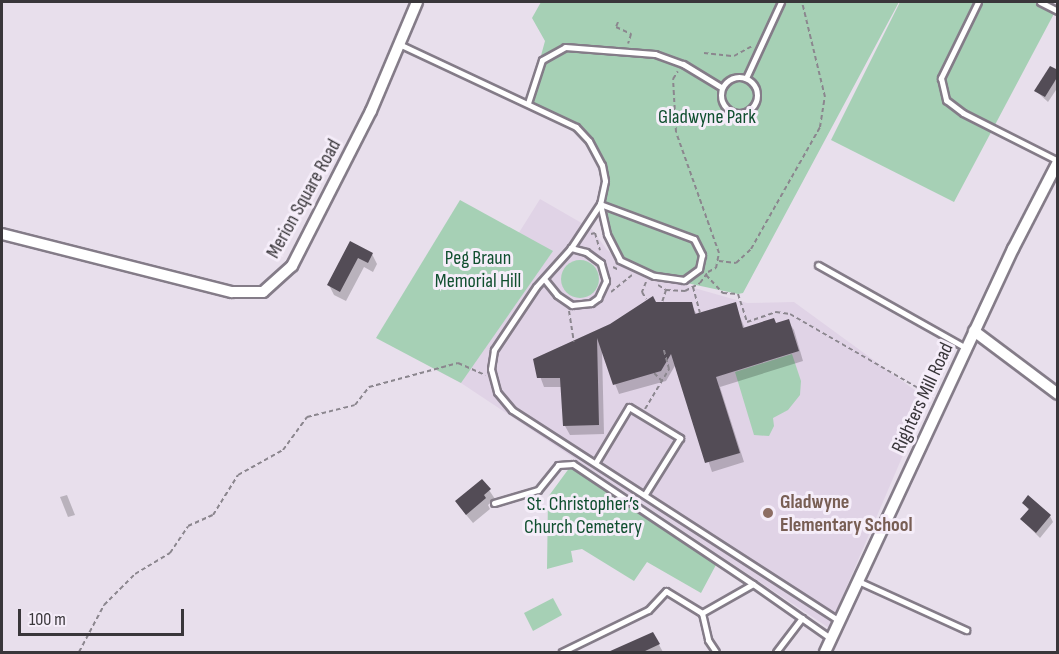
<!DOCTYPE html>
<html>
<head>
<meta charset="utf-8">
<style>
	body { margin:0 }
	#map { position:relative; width:1059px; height:654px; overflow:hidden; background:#e8dfec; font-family:"Sofia Sans Condensed",sans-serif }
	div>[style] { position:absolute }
	.built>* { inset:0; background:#e0d3e6 }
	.green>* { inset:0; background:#a6d0b5 }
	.round { border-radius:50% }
	.shadow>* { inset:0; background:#0003 }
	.building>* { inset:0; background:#534c56 }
	.path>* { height:2px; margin-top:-1px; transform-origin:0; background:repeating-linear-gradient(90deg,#8b868e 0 4.5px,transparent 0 7.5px) }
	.roads { filter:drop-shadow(2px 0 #847c88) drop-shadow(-2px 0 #847c88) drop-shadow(0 2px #847c88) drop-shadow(0 -2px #847c88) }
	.lane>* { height:5px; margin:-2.5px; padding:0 2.5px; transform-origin:2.5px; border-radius:2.5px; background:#fff }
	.lane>.ring { margin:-2.5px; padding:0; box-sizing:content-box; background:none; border:5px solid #fff; border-radius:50% }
	.street>* { height:10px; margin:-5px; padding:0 5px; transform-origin:5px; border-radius:5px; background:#fff }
	.dots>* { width:16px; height:16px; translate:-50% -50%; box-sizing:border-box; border:3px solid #f5edf9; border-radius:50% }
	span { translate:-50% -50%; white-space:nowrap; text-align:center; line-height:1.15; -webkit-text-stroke:6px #f5edf9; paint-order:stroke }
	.park-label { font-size:20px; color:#104f2f }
	.street-label { font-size:20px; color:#39363a }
	.education-label { font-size:20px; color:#785e54; font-weight:700 }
	.left { translate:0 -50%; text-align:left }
	.frame { position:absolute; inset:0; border:3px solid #39363a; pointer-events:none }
	.scale { position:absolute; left:18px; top:609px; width:166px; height:27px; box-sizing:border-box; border:3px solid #39363a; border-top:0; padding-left:8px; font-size:18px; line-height:21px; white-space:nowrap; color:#39363a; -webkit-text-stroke:4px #f5edf9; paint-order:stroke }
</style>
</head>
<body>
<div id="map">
	<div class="built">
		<i style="clip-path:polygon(540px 199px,592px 229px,607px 250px,638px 272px,747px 303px,794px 302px,927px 399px,829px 628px,461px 383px,434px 369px)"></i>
	</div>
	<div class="green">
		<i style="clip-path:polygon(541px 2px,899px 2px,743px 293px,738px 294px,654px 276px,620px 260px,613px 250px,600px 204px,605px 181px,597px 153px,576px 127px,528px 103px,545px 41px,532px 18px)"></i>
		<i style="clip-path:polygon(900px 2px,1045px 2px,1057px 8px,954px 202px,831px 140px)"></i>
		<i style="clip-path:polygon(460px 200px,553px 251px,461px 383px,376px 338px)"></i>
		<i class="round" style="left:561px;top:260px;width:38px;height:38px"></i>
		<i style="clip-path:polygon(792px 354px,801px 381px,800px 395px,788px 410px,773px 418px,774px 426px,769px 436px,754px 435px,735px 372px)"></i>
		<i style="clip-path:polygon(570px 467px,717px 563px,701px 593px,647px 562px,634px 581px,582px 549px,571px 551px,573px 562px,547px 569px,548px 497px)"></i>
		<i style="clip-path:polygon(553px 598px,562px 615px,533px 631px,524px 613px)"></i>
	</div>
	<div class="shadow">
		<i style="clip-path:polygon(1058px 72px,1058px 87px,1048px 102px,1036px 91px)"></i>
		<i style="clip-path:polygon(351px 243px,372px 254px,377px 264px,373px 272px,364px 267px,346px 301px,334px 295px,329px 285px)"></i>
		<i style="clip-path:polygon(656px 304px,691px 304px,697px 315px,735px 304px,745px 329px,788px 321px,794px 330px,803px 361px,720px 387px,744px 462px,712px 472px,676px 364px,666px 381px,619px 394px,602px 350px,604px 434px,570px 435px,565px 426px,563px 387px,544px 387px,534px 360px)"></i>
		<i style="clip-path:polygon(489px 490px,495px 499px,488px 505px,490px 509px,473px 523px,463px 511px)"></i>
		<i style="clip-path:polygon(67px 495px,75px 515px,68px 517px,60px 497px)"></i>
		<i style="clip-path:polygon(1024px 503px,1050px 516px,1053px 522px,1040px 538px,1022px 520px,1029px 511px)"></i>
		<i style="clip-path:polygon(653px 634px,663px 652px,612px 652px)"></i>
	</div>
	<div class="building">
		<i style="clip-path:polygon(1050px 66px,1058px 70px,1058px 76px,1045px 97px,1034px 91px)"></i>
		<i style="clip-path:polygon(350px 241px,373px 253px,368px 263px,358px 258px,340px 292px,327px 285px)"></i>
		<i style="clip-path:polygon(653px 296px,656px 302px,692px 302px,695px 314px,736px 302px,743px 328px,774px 318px,776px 323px,789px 319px,799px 351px,716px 377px,740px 453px,705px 463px,671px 354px,661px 371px,613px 385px,597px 338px,599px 425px,563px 426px,560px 378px,537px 378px,533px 359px,610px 324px)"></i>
		<i style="clip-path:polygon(482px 479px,491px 489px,484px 495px,486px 498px,466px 515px,455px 501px)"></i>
		<i style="clip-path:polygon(1028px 495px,1051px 515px,1036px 533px,1020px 519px,1029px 509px,1022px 503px)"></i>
		<i style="clip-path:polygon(653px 632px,660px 644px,643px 652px,608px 652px)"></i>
	</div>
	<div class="path">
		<i style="left:618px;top:22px;width:5px;rotate:112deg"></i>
		<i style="left:616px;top:27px;width:17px;rotate:25deg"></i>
		<i style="left:631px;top:34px;width:10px;rotate:107deg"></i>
		<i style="left:704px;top:53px;width:30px;rotate:6deg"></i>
		<i style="left:734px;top:56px;width:21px;rotate:-29deg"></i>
		<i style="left:591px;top:234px;width:4px;rotate:-14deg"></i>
		<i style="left:595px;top:233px;width:18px;rotate:74deg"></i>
		<i style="left:719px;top:261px;width:17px;rotate:7deg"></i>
		<i style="left:736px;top:263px;width:21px;rotate:-43deg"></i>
		<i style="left:751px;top:249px;width:140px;rotate:-60.5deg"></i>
		<i style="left:820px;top:127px;width:30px;rotate:-81deg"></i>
		<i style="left:825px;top:97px;width:98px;rotate:-103.6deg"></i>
		<i style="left:613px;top:267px;width:7px;rotate:27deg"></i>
		<i style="left:706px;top:275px;width:25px;rotate:47deg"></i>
		<i style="left:723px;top:293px;width:15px;rotate:4deg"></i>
		<i style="left:738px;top:294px;width:29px;rotate:72deg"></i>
		<i style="left:747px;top:322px;width:31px;rotate:-19deg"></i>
		<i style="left:776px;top:312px;width:14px;rotate:8deg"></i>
		<i style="left:790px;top:314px;width:164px;rotate:30deg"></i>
		<i style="left:646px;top:282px;width:11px;rotate:112deg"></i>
		<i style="left:642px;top:292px;width:8px;rotate:60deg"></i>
		<i style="left:658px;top:285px;width:9px;rotate:32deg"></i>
		<i style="left:666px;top:290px;width:13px;rotate:108deg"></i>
		<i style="left:693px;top:287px;width:27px;rotate:75deg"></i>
		<i style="left:666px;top:290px;width:19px;rotate:3deg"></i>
		<i style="left:685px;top:291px;width:17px;rotate:-28deg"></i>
		<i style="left:700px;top:283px;width:14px;rotate:-54deg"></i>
		<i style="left:708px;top:272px;width:9px;rotate:-27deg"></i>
		<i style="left:716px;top:268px;width:15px;rotate:-79deg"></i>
		<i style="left:719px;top:253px;width:128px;rotate:-109.6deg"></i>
		<i style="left:676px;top:132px;width:53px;rotate:-93.2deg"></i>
		<i style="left:673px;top:79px;width:9px;rotate:-58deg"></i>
		<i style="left:611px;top:292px;width:27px;rotate:-39deg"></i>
		<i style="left:569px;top:311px;width:31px;rotate:81deg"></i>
		<i style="left:654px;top:373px;width:11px;rotate:45deg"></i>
		<i style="left:645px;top:409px;width:47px;rotate:-59deg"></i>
		<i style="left:669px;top:369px;width:20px;rotate:-105deg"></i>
		<i style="left:79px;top:652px;width:53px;rotate:-62deg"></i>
		<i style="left:104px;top:605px;width:44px;rotate:-45deg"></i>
		<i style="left:135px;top:574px;width:41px;rotate:-31deg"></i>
		<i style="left:170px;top:553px;width:32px;rotate:-56deg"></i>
		<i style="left:188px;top:526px;width:27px;rotate:-24deg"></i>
		<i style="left:213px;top:515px;width:47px;rotate:-58deg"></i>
		<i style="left:238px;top:475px;width:51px;rotate:-29.1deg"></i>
		<i style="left:283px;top:450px;width:41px;rotate:-54deg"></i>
		<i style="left:307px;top:417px;width:49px;rotate:-14deg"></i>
		<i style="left:355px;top:405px;width:23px;rotate:-52deg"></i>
		<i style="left:369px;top:387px;width:92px;rotate:-15.1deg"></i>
		<i style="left:458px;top:363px;width:30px;rotate:24deg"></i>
	</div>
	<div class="roads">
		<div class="lane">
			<i style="left:978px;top:2px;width:85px;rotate:116deg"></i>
			<i style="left:941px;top:78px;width:23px;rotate:77deg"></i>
			<i style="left:946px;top:100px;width:21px;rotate:37deg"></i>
			<i style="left:963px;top:113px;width:106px;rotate:26.8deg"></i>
			<i style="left:1040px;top:2px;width:20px;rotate:27deg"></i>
			<i style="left:399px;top:44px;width:195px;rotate:25.1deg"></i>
			<i style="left:576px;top:127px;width:19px;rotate:47deg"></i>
			<i style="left:589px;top:141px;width:27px;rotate:62deg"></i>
			<i style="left:602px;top:165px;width:16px;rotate:79deg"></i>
			<i style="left:605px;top:181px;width:24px;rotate:102deg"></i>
			<i style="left:600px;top:204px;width:53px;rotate:123.4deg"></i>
			<i style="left:571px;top:248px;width:52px;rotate:131.9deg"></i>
			<i style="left:536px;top:287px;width:76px;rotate:123.7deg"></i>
			<i style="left:494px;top:350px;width:19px;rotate:99deg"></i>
			<i style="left:491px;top:369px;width:24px;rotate:75deg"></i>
			<i style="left:497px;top:392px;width:23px;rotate:50deg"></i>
			<i style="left:512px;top:410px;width:390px;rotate:32.8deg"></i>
			<i class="ring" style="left:721px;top:77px;width:31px;height:31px"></i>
			<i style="left:746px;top:78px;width:84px;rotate:-65.3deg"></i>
			<i style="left:528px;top:103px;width:45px;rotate:-72deg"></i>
			<i style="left:542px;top:60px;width:26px;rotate:-29deg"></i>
			<i style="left:565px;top:47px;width:90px;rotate:4.4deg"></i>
			<i style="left:655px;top:54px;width:30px;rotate:20deg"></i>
			<i style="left:683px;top:64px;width:44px;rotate:31.2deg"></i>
			<i style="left:600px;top:204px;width:100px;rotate:20.4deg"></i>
			<i style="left:694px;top:239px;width:18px;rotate:63deg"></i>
			<i style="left:702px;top:255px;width:14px;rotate:102deg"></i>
			<i style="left:699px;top:269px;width:19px;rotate:144deg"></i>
			<i style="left:684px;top:280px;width:30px;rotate:-172deg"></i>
			<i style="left:654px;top:276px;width:38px;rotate:-155deg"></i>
			<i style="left:620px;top:260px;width:29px;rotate:-117deg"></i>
			<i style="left:607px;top:234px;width:31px;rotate:-103deg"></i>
			<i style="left:818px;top:265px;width:170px;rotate:29.3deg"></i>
			<i style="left:545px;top:280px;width:19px;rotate:51deg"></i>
			<i style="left:557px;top:295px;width:18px;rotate:34deg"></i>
			<i style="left:572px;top:305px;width:19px;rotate:-6deg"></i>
			<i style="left:591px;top:303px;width:9px;rotate:-36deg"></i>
			<i style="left:598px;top:298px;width:19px;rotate:-65deg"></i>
			<i style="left:606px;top:281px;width:19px;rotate:-106deg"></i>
			<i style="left:601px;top:263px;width:19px;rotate:-144deg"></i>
			<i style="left:586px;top:252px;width:16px;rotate:-165deg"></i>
			<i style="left:596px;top:462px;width:64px;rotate:-59deg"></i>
			<i style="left:629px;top:407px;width:60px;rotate:31.3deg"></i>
			<i style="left:680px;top:438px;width:66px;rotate:122deg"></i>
			<i style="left:494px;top:503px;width:46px;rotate:-16.5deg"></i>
			<i style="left:538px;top:490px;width:32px;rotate:-51deg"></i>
			<i style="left:558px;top:465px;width:15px;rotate:-4deg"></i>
			<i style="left:573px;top:464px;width:216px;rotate:33.7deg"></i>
			<i style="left:753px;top:584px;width:59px;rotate:150.4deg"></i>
			<i style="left:702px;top:613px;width:42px;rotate:-148.6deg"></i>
			<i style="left:666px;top:591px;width:26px;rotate:133deg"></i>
			<i style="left:648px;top:610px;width:96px;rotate:154deg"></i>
			<i style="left:858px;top:581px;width:119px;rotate:24.4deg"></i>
			<i style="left:753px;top:584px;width:94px;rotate:35deg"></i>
			<i style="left:702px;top:613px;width:28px;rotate:77deg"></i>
			<i style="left:708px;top:640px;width:14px;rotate:56deg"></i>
			<i style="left:776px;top:652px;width:43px;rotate:-52.6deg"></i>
		</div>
		<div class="street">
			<i style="left:2px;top:234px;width:237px;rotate:14.2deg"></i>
			<i style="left:232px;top:292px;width:31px"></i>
			<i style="left:263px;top:292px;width:39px;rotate:-42deg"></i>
			<i style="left:292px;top:266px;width:174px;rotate:-63deg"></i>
			<i style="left:371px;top:111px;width:118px;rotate:-67.1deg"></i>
			<i style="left:974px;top:331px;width:105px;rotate:36.9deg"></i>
			<i style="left:825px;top:652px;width:445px;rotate:-65deg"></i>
			<i style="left:1013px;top:249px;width:98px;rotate:-62.7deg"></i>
		</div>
	</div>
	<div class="dots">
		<i style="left:768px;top:513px;background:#8d6e63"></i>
	</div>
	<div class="park-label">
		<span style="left:707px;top:117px">Gladwyne Park</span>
		<span style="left:478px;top:270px">Peg Braun<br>Memorial Hill</span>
		<span style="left:583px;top:516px">St. Christopher’s<br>Church Cemetery</span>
	</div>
	<div class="street-label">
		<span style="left:304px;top:199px;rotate:-61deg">Merion Square Road</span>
		<span style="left:923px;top:398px;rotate:-65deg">Righters Mill Road</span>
	</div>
	<div class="education-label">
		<span class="left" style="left:780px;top:514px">Gladwyne<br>Elementary School</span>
	</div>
	<div class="frame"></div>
	<div class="scale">100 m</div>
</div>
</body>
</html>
